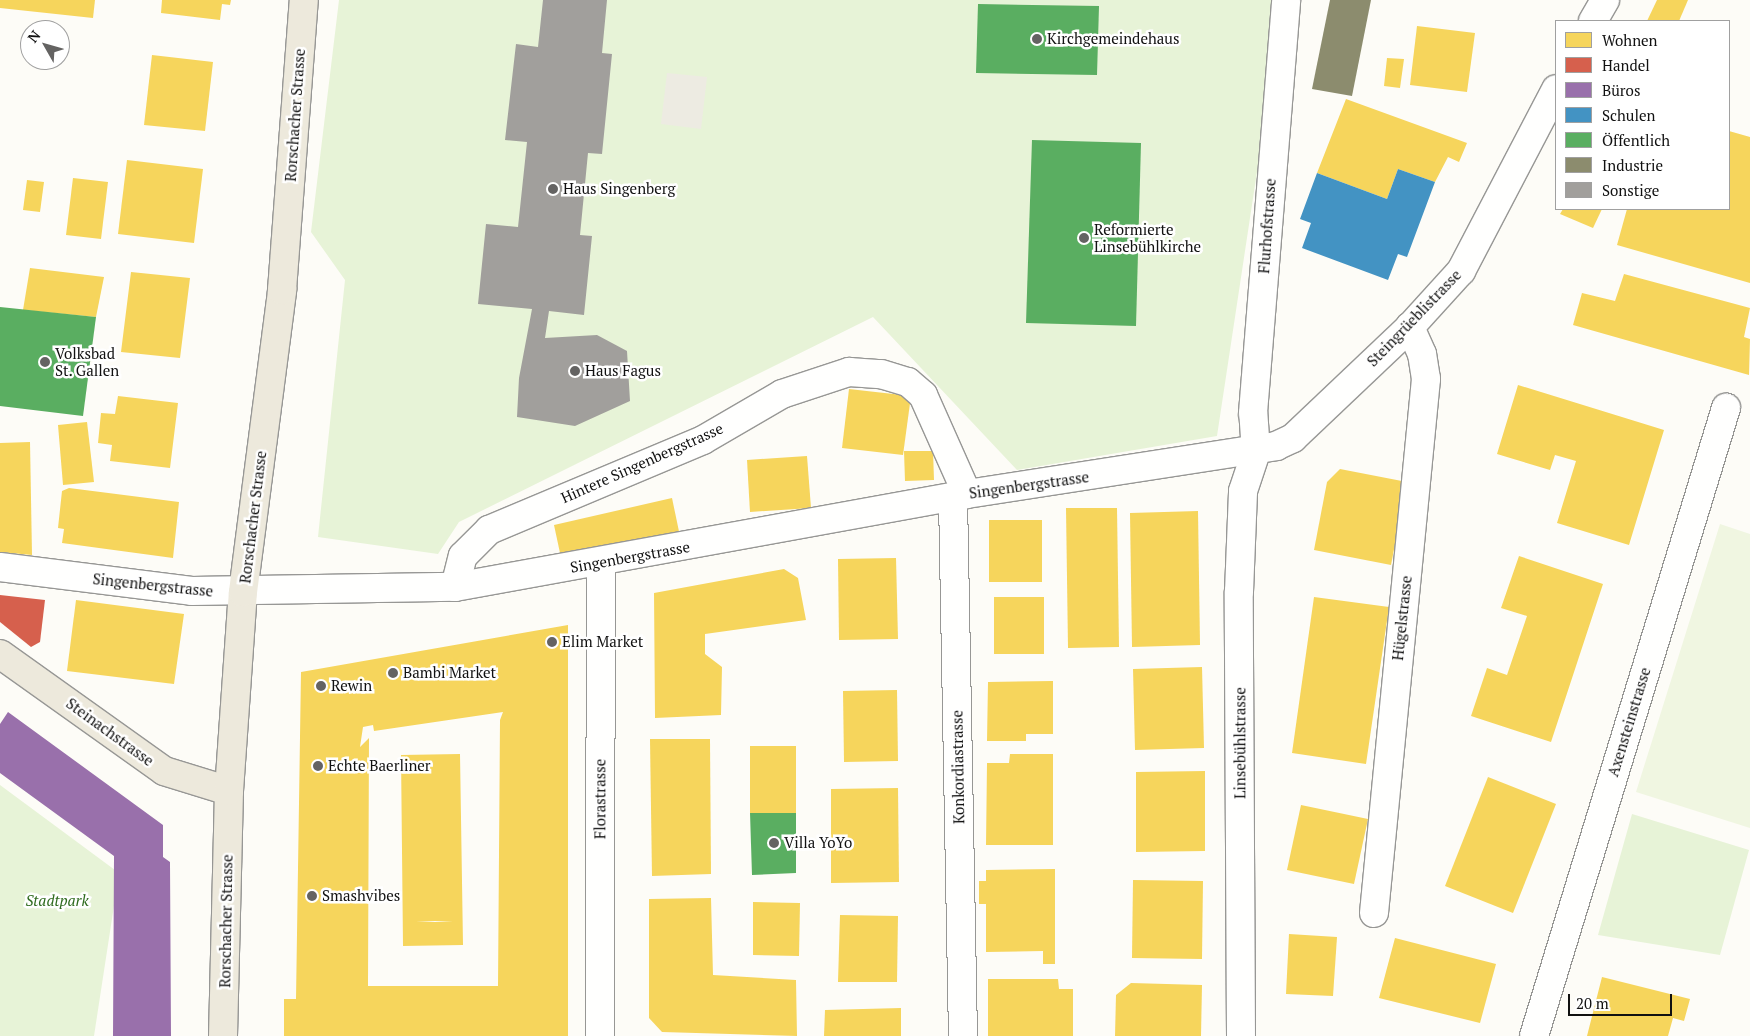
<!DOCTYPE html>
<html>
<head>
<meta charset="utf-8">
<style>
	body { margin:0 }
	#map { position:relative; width:1750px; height:1036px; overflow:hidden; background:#fdfcf7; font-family:"PT Serif",serif }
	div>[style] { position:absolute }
	.green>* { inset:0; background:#e7f3d7 }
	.pitch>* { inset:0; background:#f0f6e1 }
	.plaza>* { inset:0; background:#edebe2 }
	.homes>* { inset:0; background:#f6d55c }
	.shops>* { inset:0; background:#d6604d }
	.offices>* { inset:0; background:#9970ab }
	.schools>* { inset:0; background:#4393c3 }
	.public>* { inset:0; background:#5aae61 }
	.industry>* { inset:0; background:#8c8c6e }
	.building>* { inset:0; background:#a19f9c }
	.roads { filter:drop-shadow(1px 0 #979795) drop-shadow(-1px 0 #979795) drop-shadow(0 1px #979795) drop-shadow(0 -1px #979795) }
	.minor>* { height:28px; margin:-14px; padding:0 14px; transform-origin:14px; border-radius:14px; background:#fffffe }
	.major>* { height:28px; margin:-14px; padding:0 14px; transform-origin:14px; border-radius:14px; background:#ede9dc }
	.dots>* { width:14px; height:14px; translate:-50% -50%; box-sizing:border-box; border:2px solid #fff; border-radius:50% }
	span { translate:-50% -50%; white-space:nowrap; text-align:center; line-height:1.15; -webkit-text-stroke:5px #fff; paint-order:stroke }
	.poi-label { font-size:15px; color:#111 }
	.left { translate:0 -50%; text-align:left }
	.street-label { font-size:15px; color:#111 }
	.park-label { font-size:15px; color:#2f6b1f; font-style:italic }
	.legend { position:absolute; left:1555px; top:20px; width:175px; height:190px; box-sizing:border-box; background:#fff; border:1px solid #a0a0a0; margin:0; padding:6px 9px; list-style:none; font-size:15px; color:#111 }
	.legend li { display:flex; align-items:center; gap:10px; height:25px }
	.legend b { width:25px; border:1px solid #a0a0a0 }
	.north { position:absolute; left:20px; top:20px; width:50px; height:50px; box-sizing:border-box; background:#fff; border:1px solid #a0a0a0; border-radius:50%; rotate:308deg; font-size:14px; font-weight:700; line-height:20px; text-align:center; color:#111 }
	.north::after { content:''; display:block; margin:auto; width:18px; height:22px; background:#646362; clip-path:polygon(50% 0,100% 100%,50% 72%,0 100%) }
	.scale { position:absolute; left:1568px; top:994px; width:104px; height:22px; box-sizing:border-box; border:2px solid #111; border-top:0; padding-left:6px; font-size:15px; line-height:18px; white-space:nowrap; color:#111; -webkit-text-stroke:4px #fff; paint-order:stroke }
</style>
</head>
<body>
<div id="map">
	<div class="green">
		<i style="clip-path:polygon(339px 0,1283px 0,1217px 436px,1017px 470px,873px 317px,459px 522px,438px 554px,318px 537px,345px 280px,311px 232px)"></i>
		<i style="clip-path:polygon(0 785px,119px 873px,94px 1036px,0 1036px)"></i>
		<i style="clip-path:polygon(1632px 814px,1749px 850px,1720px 955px,1598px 935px)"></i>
	</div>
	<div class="pitch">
		<i style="clip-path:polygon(1720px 524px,1750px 534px,1750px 828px,1636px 792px)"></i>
	</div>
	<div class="plaza">
		<i style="clip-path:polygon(667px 73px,707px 77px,701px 129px,661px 124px)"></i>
	</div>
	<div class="homes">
		<i style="clip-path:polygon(0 0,95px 0,93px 18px,0 8px)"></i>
		<i style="clip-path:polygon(162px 0,231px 0,230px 5px,222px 4px,220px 20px,161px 13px)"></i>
		<i style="clip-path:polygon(1657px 0,1688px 0,1679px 21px,1647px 21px)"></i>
		<i style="clip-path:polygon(1417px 26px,1475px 33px,1467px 92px,1410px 85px)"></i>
		<i style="clip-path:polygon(152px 55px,213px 62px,205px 131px,144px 125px)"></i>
		<i style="clip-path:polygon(1387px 58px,1404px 59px,1400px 88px,1384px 86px)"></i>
		<i style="clip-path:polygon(1346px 99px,1467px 143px,1459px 162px,1448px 157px,1435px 182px,1398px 169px,1387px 199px,1317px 173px)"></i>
		<i style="clip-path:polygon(1729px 131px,1750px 137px,1750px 283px,1617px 245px,1627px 209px,1729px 209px)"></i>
		<i style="clip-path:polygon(127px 160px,203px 169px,194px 243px,118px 234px)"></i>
		<i style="clip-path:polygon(73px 178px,108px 182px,101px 239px,66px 235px)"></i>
		<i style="clip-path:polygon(27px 180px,44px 182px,40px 212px,23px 210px)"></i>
		<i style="clip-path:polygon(1563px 209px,1602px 209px,1593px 228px,1560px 214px)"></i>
		<i style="clip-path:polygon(30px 268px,104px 277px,96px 317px,23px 310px)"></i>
		<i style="clip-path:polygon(131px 272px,190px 278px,180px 358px,121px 352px)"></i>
		<i style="clip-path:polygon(1624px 274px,1750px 308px,1744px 337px,1750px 339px,1749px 375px,1573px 325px,1582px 293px,1615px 301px)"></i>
		<i style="clip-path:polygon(1518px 385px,1664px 430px,1629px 545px,1557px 523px,1576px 461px,1555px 455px,1550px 470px,1497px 454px)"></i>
		<i style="clip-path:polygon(849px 389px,911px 396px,903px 455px,842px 448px)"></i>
		<i style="clip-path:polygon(118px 396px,178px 403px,170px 468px,110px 461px,112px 445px,98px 443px,101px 413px,115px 414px)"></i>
		<i style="clip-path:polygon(87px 422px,94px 482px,63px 485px,58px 425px)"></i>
		<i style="clip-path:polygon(30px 442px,32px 555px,0 552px,0 443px)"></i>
		<i style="clip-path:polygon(904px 451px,933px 451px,934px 480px,905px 481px)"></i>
		<i style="clip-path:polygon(807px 456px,811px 508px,750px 512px,747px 460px)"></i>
		<i style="clip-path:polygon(1340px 469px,1407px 482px,1391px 565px,1314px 550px,1327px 482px)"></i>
		<i style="clip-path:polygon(69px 488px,179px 502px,173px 558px,62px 543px,64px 529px,58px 528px,62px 491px)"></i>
		<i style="clip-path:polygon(672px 498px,681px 541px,563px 567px,554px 525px)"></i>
		<i style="clip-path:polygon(1066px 508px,1117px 508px,1119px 647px,1068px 648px)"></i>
		<i style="clip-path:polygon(1198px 511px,1200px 645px,1132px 647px,1130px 513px)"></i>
		<i style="clip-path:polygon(989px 520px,1042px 520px,1042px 582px,989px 582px)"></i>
		<i style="clip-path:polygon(1519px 556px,1603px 584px,1551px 742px,1471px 716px,1487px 668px,1507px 675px,1527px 616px,1501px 608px)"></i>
		<i style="clip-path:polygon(896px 558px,898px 639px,839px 640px,838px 559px)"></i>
		<i style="clip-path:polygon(784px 569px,798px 578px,806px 620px,705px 634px,705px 654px,722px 667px,721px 715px,655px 718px,654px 593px)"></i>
		<i style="clip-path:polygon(994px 597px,1044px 597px,1044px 654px,994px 654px)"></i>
		<i style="clip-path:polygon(1314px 597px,1389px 607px,1366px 764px,1292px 753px)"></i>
		<i style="clip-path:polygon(76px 600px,184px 614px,174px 684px,67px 671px)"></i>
		<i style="clip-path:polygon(evenodd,568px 625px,568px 1036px,284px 1036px,284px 999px,296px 999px,301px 672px,568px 625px,503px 712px,500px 720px,498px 986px,368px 986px,369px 738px,360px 747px,363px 727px,373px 725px,374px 731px,503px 712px)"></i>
		<i style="clip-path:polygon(1202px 667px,1204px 748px,1135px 750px,1133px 669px)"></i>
		<i style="clip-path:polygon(1053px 681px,1053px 734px,1026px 734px,1026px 741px,987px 741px,988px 682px)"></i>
		<i style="clip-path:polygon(897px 690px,898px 761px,844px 762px,843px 691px)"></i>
		<i style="clip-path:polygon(650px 739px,710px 739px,711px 874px,652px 876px)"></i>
		<i style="clip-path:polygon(750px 746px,796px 746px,796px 813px,750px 813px)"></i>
		<i style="clip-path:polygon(evenodd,460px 754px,463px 945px,403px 946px,401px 755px,460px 754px,435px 921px,453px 922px,416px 922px,435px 921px)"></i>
		<i style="clip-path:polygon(1010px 754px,1053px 754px,1053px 845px,986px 845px,987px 763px,1009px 763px)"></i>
		<i style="clip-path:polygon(1205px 771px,1205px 851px,1136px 852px,1136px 772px)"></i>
		<i style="clip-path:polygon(1488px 777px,1556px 804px,1513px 913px,1445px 886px)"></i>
		<i style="clip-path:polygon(898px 788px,899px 882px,831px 883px,831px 789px)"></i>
		<i style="clip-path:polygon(1301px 805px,1368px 819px,1354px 884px,1287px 870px)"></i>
		<i style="clip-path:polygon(1055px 869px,1055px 964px,1043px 964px,1043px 951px,986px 952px,986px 904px,979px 904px,979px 881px,986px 881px,986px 870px)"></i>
		<i style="clip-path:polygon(1133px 880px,1203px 881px,1202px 959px,1132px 958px)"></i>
		<i style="clip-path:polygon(711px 898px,713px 975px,796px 980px,797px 1036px,662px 1032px,649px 1018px,649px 899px)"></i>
		<i style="clip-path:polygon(753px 902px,800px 903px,799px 956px,753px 955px)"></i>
		<i style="clip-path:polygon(840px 915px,898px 916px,897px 982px,838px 982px)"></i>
		<i style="clip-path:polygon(1289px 934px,1337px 937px,1333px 996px,1286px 994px)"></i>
		<i style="clip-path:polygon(1395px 938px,1496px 964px,1480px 1023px,1379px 998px)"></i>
		<i style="clip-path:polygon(1602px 977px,1690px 999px,1684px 1021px,1673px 1018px,1668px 1036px,1587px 1036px)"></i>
		<i style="clip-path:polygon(988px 979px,1058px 979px,1059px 989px,1073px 989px,1073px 1036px,988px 1036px)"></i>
		<i style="clip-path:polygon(1131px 983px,1202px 985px,1201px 1036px,1115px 1036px,1116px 995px)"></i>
		<i style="clip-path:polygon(901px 1008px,901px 1036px,824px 1036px,825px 1010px)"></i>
	</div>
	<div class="shops">
		<i style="clip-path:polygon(0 595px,45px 600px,40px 642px,31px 647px,0 622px)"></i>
	</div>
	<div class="offices">
		<i style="clip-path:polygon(8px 712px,163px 825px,163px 857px,170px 862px,171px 1036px,113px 1036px,114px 856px,0 773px,0 724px)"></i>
	</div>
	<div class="schools">
		<i style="clip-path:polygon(1398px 169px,1435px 182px,1407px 257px,1398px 254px,1388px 280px,1302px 248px,1311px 223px,1300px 219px,1317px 173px,1387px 199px)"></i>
	</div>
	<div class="public">
		<i style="clip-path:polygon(978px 4px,1099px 6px,1097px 75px,976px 73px)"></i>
		<i style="clip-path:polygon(1032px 140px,1141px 143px,1136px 326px,1026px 323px)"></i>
		<i style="clip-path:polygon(0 307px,96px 317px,83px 416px,0 406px)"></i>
		<i style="clip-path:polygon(750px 813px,796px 813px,796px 873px,752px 875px)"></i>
	</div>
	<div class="industry">
		<i style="clip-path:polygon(1330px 0,1371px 0,1352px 96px,1312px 89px)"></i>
	</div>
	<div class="building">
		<i style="clip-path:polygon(543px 0,607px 0,602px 53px,612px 54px,602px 154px,588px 153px,580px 235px,592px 236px,584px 315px,549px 311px,545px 338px,597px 335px,627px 351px,630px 401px,575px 426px,517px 417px,519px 378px,532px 309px,478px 304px,486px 224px,518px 227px,527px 142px,505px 140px,516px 44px,538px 47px)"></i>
	</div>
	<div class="roads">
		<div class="minor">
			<i style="left:1593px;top:21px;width:24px;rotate:-60deg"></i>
			<i style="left:953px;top:497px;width:539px;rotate:88.94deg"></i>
			<i style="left:0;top:567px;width:193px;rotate:7.1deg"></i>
			<i style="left:192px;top:591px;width:263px;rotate:-0.9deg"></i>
			<i style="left:455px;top:587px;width:520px;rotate:-10.29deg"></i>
			<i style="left:967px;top:494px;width:313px;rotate:-8.8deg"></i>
			<i style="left:1276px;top:446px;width:19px;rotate:-25deg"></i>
			<i style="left:1293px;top:438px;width:161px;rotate:-43.5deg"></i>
			<i style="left:1410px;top:327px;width:76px;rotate:-47.7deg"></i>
			<i style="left:1461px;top:271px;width:205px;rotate:-62.4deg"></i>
			<i style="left:455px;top:587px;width:32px;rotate:-76deg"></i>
			<i style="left:463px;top:556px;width:37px;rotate:-45deg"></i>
			<i style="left:489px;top:530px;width:232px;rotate:-22.8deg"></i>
			<i style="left:703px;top:440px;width:91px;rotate:-30.2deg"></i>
			<i style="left:782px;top:394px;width:71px;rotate:-18.2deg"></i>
			<i style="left:849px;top:372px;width:32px;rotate:4deg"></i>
			<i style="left:881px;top:374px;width:28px;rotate:17deg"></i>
			<i style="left:908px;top:382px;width:20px;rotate:41deg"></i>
			<i style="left:923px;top:395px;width:108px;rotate:66deg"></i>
			<i style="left:1374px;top:913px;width:537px;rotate:-84.44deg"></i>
			<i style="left:1426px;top:379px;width:25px;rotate:-99deg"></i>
			<i style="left:1422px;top:354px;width:30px;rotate:-114deg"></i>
			<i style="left:600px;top:1036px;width:473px;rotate:-89.9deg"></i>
			<i style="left:1241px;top:1036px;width:444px;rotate:-90.3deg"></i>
			<i style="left:1239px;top:592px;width:101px;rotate:-87.7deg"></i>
			<i style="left:1243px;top:491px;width:41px;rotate:-71.6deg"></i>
			<i style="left:1256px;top:452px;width:39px;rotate:-94deg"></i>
			<i style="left:1253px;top:413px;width:414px;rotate:-85.4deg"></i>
			<i style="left:1534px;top:1036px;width:657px;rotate:-73deg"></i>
		</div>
		<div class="major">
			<i style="left:0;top:654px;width:201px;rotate:35.5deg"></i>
			<i style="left:164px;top:771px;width:68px;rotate:17.1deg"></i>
			<i style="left:223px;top:1036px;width:245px;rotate:-88.6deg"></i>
			<i style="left:229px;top:791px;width:199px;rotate:-86deg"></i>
			<i style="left:243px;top:592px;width:305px;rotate:-82.6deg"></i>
			<i style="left:282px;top:290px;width:291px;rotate:-85.7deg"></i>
		</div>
	</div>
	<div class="dots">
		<i style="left:1037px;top:39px;background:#646362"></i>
		<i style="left:553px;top:189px;background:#646362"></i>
		<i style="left:1084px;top:238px;background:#646362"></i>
		<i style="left:45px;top:362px;background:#646362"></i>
		<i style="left:575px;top:371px;background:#646362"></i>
		<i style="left:552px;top:642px;background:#646362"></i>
		<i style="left:393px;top:673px;background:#646362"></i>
		<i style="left:321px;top:686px;background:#646362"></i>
		<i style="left:318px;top:766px;background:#646362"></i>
		<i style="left:774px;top:843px;background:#646362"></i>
		<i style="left:312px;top:896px;background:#646362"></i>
	</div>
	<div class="poi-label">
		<span class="left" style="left:1047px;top:39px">Kirchgemeindehaus</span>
		<span class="left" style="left:563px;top:189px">Haus Singenberg</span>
		<span class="left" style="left:1094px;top:238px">Reformierte<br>Linsebühlkirche</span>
		<span class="left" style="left:55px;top:362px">Volksbad<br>St. Gallen</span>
		<span class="left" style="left:585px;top:371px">Haus Fagus</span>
		<span class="left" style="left:562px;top:642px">Elim Market</span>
		<span class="left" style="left:403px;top:673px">Bambi Market</span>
		<span class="left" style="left:331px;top:686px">Rewin</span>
		<span class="left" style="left:328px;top:766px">Echte Baerliner</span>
		<span class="left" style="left:784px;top:843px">Villa YoYo</span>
		<span class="left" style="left:322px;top:896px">Smashvibes</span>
	</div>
	<div class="street-label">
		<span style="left:295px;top:115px;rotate:-86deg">Rorschacher Strasse</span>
		<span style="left:1267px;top:226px;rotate:-86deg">Flurhofstrasse</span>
		<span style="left:1414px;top:318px;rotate:-46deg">Steingrüeblistrasse</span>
		<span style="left:642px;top:463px;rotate:-24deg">Hintere Singenbergstrasse</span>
		<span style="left:1029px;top:485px;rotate:-8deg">Singenbergstrasse</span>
		<span style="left:253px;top:517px;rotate:-83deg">Rorschacher Strasse</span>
		<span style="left:630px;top:557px;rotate:-10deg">Singenbergstrasse</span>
		<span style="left:153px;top:585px;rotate:6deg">Singenbergstrasse</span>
		<span style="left:1402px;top:618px;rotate:-84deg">Hügelstrasse</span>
		<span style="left:1629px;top:722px;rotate:-73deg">Axensteinstrasse</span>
		<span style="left:110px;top:732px;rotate:36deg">Steinachstrasse</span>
		<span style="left:1240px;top:743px;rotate:-90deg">Linsebühlstrasse</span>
		<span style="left:958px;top:767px;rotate:-91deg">Konkordiastrasse</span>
		<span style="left:600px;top:799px;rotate:-90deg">Florastrasse</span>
		<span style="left:226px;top:921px;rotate:-89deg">Rorschacher Strasse</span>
	</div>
	<div class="park-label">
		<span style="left:57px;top:901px">Stadtpark</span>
	</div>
	<ul class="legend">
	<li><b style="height:14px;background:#f6d55c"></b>Wohnen</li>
	<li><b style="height:14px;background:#d6604d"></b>Handel</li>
	<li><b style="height:14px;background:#9970ab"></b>Büros</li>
	<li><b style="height:14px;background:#4393c3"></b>Schulen</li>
	<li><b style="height:14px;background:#5aae61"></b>Öffentlich</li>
	<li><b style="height:14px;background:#8c8c6e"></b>Industrie</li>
	<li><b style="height:14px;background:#a19f9c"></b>Sonstige</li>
	</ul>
	<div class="north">N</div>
	<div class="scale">20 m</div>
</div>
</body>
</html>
